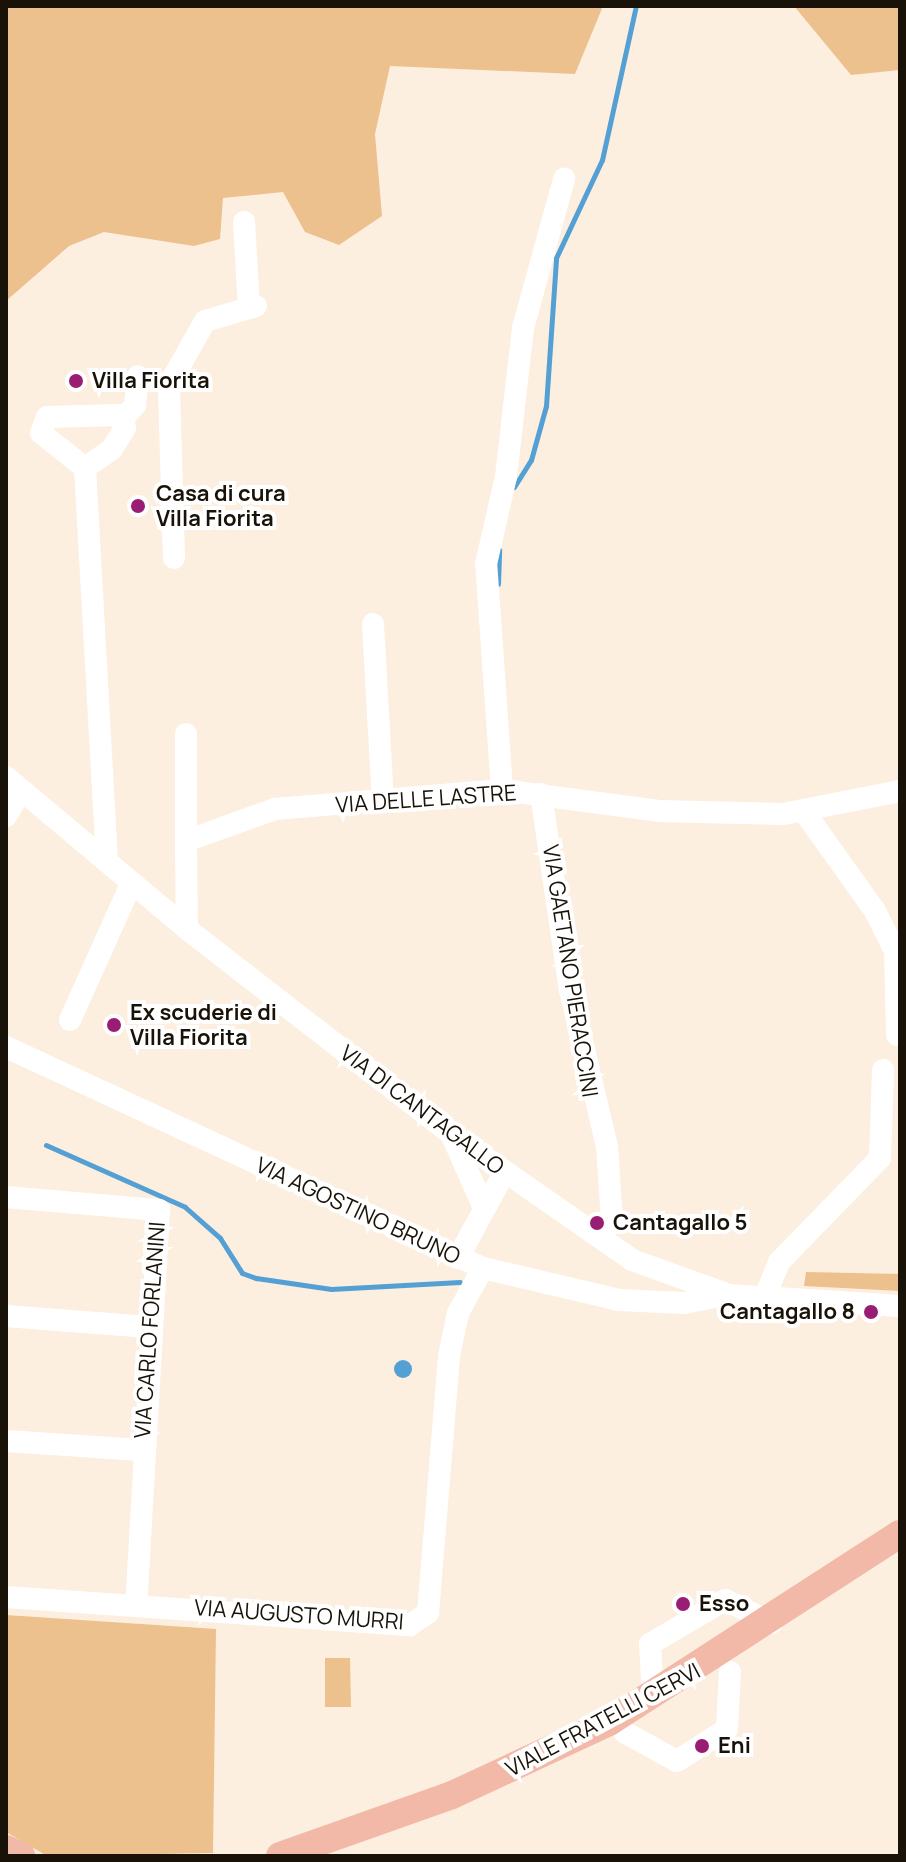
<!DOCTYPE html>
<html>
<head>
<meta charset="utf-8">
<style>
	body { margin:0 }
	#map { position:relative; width:906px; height:1862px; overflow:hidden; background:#fdefdf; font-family:Manrope,sans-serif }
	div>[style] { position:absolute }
	.green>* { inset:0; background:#ecc18e }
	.water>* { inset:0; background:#54a0d5 }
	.round { border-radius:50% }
	.stream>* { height:5px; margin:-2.5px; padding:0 2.5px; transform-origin:2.5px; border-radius:2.5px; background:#54a0d5 }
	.minor>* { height:22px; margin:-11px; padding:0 11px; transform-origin:11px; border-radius:11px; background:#fff }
	.major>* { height:28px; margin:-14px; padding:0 14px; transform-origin:14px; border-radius:14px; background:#f2b9a9 }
	.dots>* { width:22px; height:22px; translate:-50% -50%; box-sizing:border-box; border:4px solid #fff; border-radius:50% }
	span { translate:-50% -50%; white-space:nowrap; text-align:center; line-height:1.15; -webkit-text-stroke:8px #fff; paint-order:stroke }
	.poi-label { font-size:22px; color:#191208; font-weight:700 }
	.left { translate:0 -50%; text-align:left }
	.right { translate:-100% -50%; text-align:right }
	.street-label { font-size:22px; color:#191208 }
	.frame { position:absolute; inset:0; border:8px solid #191208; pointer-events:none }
</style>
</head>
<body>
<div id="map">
	<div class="green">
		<i style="clip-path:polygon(6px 6px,603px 6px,575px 74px,390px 66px,375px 134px,382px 216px,339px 245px,305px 232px,283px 192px,223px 198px,220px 239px,194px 246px,104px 232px,69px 246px,6px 301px)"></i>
		<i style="clip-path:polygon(794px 6px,900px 6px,900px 70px,851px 75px)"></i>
		<i style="clip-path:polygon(806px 1272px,900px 1274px,900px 1291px,804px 1286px)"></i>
		<i style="clip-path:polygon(6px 1615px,216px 1629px,213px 1853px,47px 1856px,6px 1832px)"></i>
		<i style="clip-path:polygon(325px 1658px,350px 1658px,351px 1707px,325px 1707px)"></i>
	</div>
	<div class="water">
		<i class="round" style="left:394px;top:1360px;width:18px;height:18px"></i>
	</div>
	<div class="stream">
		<i style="left:514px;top:487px;width:32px;rotate:-58deg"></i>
		<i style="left:531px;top:460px;width:56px;rotate:-74.5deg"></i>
		<i style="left:546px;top:406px;width:148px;rotate:-86.1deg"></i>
		<i style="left:556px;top:258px;width:108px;rotate:-64.9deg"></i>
		<i style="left:602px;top:160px;width:158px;rotate:-77.6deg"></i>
		<i style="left:498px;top:584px;width:34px;rotate:-88deg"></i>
		<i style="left:46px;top:1145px;width:152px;rotate:24deg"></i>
		<i style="left:185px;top:1207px;width:47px;rotate:41.5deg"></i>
		<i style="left:220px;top:1238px;width:41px;rotate:57.8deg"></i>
		<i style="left:242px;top:1273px;width:15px;rotate:20deg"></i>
		<i style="left:256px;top:1278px;width:76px;rotate:8.3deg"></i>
		<i style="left:331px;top:1289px;width:129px;rotate:-3.1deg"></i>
	</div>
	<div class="minor">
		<i style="left:244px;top:222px;width:86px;rotate:86.7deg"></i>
		<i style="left:119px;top:415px;width:14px;rotate:65deg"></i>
		<i style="left:125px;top:428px;width:25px;rotate:122deg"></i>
		<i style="left:112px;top:449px;width:33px;rotate:145deg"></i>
		<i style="left:85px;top:468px;width:56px;rotate:-141.5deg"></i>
		<i style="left:41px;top:433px;width:17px;rotate:-69deg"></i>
		<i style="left:47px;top:417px;width:72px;rotate:-1.6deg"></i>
		<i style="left:122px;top:420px;width:20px;rotate:-49deg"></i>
		<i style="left:135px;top:405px;width:29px;rotate:-84deg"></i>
		<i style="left:85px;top:468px;width:394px;rotate:86.8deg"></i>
		<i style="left:174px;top:558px;width:173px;rotate:-91.7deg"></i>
		<i style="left:169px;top:385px;width:73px;rotate:-60.6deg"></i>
		<i style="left:205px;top:321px;width:53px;rotate:-16.4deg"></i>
		<i style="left:373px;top:624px;width:178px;rotate:86.8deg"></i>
		<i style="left:186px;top:734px;width:107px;rotate:90deg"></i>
		<i style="left:6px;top:777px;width:236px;rotate:40deg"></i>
		<i style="left:187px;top:929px;width:334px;rotate:37.8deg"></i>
		<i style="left:451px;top:1134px;width:221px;rotate:34.8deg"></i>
		<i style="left:632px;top:1260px;width:103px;rotate:19.8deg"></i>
		<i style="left:729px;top:1295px;width:171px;rotate:3.7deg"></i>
		<i style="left:502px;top:790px;width:227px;rotate:-94deg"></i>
		<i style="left:486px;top:564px;width:89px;rotate:-77.1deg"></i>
		<i style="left:506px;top:477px;width:150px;rotate:-83.5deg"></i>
		<i style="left:523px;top:328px;width:155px;rotate:-74.6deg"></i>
		<i style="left:541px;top:794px;width:198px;rotate:81.6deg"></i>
		<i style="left:570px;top:990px;width:161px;rotate:76.7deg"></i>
		<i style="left:607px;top:1147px;width:74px;rotate:86.1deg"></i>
		<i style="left:612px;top:1221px;width:20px;rotate:123deg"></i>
		<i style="left:803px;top:810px;width:124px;rotate:54.5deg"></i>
		<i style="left:875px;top:911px;width:45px;rotate:63.4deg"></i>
		<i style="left:895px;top:951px;width:84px;rotate:88.6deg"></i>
		<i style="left:6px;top:816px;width:27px;rotate:-59deg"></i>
		<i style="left:187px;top:929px;width:88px;rotate:-90.7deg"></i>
		<i style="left:186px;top:841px;width:95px;rotate:-19.8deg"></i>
		<i style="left:275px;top:809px;width:228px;rotate:-4.8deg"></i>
		<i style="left:502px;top:790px;width:158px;rotate:7.6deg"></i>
		<i style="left:659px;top:811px;width:124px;rotate:1.4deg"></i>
		<i style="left:783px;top:814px;width:119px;rotate:-11.1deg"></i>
		<i style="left:70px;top:1020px;width:151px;rotate:-65.8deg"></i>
		<i style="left:6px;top:1047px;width:526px;rotate:24.86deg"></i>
		<i style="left:483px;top:1268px;width:140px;rotate:13.2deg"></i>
		<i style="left:619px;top:1300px;width:65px;rotate:2.6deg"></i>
		<i style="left:684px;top:1303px;width:37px;rotate:-11deg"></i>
		<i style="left:452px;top:1136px;width:79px;rotate:66deg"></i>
		<i style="left:6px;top:1197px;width:154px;rotate:4.9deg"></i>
		<i style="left:159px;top:1210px;width:395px;rotate:93.3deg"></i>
		<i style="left:458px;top:1258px;width:97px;rotate:-61.6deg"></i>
		<i style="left:765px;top:1297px;width:38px;rotate:-68deg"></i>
		<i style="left:779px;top:1262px;width:145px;rotate:-45.8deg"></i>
		<i style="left:880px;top:1158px;width:88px;rotate:-88deg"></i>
		<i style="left:6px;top:1316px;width:143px;rotate:4.4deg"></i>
		<i style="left:6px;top:1441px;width:135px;rotate:3.8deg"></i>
		<i style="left:6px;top:1597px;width:405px;rotate:4deg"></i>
		<i style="left:410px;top:1625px;width:22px;rotate:-34deg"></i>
		<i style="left:428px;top:1613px;width:258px;rotate:-85.3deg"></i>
		<i style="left:449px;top:1356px;width:44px;rotate:-78.2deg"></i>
		<i style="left:458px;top:1313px;width:51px;rotate:-60.9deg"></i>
		<i style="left:653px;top:1697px;width:53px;rotate:-93.2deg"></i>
		<i style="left:650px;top:1644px;width:87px;rotate:-30.4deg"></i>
		<i style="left:725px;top:1600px;width:52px;rotate:26.1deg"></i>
		<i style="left:624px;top:1732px;width:60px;rotate:28.7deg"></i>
		<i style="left:677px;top:1761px;width:59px;rotate:-32.6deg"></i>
		<i style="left:727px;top:1729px;width:57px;rotate:-87deg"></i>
	</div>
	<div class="major">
		<i style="left:6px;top:1849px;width:17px;rotate:25deg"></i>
		<i style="left:280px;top:1856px;width:182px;rotate:-19.5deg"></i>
		<i style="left:452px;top:1795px;width:173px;rotate:-24.9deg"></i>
		<i style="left:609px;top:1722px;width:346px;rotate:-32.9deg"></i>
	</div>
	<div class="dots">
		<i style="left:76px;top:381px;background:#9a1d74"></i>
		<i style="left:138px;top:506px;background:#9a1d74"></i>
		<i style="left:114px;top:1025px;background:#9a1d74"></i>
		<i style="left:597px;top:1223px;background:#9a1d74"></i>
		<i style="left:871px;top:1312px;background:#9a1d74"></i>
		<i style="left:683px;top:1604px;background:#9a1d74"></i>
		<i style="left:702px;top:1746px;background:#9a1d74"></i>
	</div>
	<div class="poi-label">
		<span class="left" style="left:92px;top:381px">Villa Fiorita</span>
		<span class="left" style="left:156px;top:506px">Casa di cura<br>Villa Fiorita</span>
		<span class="left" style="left:130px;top:1025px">Ex scuderie di<br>Villa Fiorita</span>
		<span class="left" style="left:613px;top:1223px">Cantagallo 5</span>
		<span class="right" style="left:855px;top:1312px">Cantagallo 8</span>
		<span class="left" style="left:699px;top:1604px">Esso</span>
		<span class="left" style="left:718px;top:1746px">Eni</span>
	</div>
	<div class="street-label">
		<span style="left:426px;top:799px;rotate:-4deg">VIA DELLE LASTRE</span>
		<span style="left:570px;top:971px;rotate:81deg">VIA GAETANO PIERACCINI</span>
		<span style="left:422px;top:1110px;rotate:37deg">VIA DI CANTAGALLO</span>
		<span style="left:358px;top:1211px;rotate:25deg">VIA AGOSTINO BRUNO</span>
		<span style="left:150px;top:1330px;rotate:-86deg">VIA CARLO FORLANINI</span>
		<span style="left:299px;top:1615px;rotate:4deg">VIA AUGUSTO MURRI</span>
		<span style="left:603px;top:1720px;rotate:-28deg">VIALE FRATELLI CERVI</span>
	</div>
	<div class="frame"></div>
</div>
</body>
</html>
